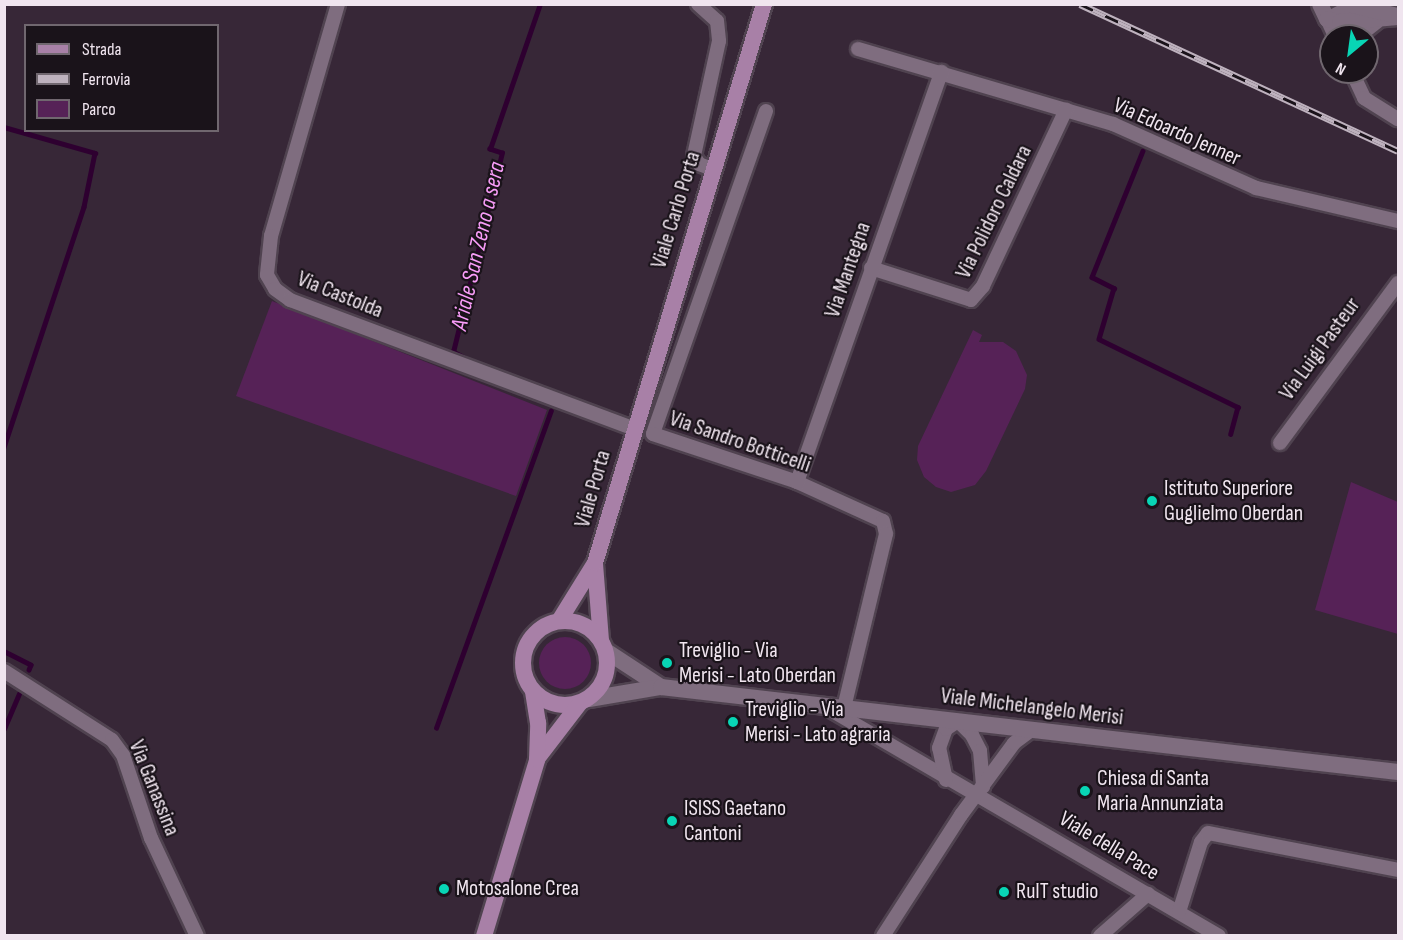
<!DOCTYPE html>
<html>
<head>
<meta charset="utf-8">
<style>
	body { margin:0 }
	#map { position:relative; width:1403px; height:940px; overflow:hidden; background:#372737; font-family:"Sofia Sans Condensed",sans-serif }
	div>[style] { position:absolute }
	.green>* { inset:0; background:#562257 }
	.round { border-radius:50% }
	.stream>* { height:4.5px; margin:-2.25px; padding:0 2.25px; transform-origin:2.25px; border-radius:2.25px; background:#2e0030 }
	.roads { filter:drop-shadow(2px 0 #504350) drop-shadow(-2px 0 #504350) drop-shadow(0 2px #504350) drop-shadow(0 -2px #504350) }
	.minor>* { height:14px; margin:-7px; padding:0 7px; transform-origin:7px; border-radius:7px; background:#7f6d7f }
	.tertiary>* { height:16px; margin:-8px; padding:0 8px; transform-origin:8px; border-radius:8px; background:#7f6d7f }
	.secondary>* { height:16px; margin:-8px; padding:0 8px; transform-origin:8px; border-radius:8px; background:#7f6d7f }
	.primary>* { height:16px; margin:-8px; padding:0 8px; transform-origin:8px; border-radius:8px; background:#a880a7 }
	.primary>.ring { margin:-8px; padding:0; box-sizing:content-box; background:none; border:16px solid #a880a7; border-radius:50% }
	.rail>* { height:7px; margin-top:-3.5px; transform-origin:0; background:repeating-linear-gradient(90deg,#1a131a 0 14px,#beb2be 0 28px); box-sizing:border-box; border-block:2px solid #beb2be }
	.dots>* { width:16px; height:16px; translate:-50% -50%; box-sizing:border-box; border:3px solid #1a131a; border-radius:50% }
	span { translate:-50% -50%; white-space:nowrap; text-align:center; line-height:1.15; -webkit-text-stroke:4.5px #1a131a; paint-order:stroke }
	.street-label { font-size:22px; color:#f0e5ef }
	.poi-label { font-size:22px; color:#f0e5ef }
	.left { translate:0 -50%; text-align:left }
	.water-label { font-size:24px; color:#f79cf7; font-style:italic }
	.frame { position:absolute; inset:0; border:6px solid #f0e5ef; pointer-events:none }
	.legend { position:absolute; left:24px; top:24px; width:195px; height:108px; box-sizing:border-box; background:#1a131a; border:2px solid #70676f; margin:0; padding:8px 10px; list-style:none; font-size:18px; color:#f0e5ef }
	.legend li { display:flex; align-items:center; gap:12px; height:30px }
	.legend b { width:30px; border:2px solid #70676f }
	.north { position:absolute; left:1319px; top:24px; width:60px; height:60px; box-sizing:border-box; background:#1a131a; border:2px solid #70676f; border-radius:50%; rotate:209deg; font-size:16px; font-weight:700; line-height:24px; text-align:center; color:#f0e5ef }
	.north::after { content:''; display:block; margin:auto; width:21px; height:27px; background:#08d5b5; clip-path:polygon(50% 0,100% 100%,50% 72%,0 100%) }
</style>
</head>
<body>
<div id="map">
	<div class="green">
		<i style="clip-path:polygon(272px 301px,547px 410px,516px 496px,236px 396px)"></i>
		<i style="clip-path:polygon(973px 330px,982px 335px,979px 342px,1003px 342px,1016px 351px,1027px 375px,1025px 389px,986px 471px,975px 485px,951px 492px,936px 487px,924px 477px,917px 460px,918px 446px)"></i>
		<i style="clip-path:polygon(1351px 482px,1398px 502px,1398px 634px,1315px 610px)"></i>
		<i class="round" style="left:539px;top:637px;width:52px;height:52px"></i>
	</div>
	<div class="stream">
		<i style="left:4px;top:127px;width:95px;rotate:15.9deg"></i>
		<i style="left:95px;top:153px;width:55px;rotate:101.5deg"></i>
		<i style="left:84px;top:207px;width:254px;rotate:108.4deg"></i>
		<i style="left:1143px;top:151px;width:136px;rotate:112deg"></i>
		<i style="left:1092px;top:277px;width:25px;rotate:27deg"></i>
		<i style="left:1114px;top:288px;width:53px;rotate:106.4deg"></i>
		<i style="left:1099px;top:339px;width:155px;rotate:26.1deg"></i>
		<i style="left:1238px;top:407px;width:28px;rotate:105deg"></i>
		<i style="left:468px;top:360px;width:17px;rotate:-152deg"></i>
		<i style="left:453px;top:352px;width:205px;rotate:-76.2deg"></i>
		<i style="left:502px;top:153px;width:13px;rotate:-162deg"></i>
		<i style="left:490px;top:149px;width:153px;rotate:-71deg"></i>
		<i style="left:4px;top:651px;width:30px;rotate:27deg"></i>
		<i style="left:31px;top:665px;width:5px;rotate:112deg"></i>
		<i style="left:436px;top:728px;width:337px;rotate:-70.1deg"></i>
		<i style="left:4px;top:729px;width:38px;rotate:-67deg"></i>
	</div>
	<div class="roads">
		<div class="minor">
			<i style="left:338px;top:4px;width:241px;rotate:106.1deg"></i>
			<i style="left:271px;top:236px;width:39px;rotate:96deg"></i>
			<i style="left:267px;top:275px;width:16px;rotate:60deg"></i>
			<i style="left:275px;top:289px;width:19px;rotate:36deg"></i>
			<i style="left:290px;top:300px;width:368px;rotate:20.5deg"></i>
			<i style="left:698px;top:4px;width:25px;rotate:42deg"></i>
			<i style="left:717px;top:21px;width:20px;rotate:84deg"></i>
			<i style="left:719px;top:41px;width:118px;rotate:102.3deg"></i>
			<i style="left:694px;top:156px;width:9px;rotate:58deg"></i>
			<i style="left:699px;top:164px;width:14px;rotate:21deg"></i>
			<i style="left:1335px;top:36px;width:19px;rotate:-115deg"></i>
			<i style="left:1327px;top:19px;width:28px;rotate:-27deg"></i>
			<i style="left:1359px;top:36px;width:23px;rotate:-38deg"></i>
			<i style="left:858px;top:49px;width:266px;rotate:16.4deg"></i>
			<i style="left:1113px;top:124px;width:157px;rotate:24.1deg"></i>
			<i style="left:1256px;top:188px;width:146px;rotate:13.1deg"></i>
			<i style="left:1352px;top:72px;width:29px;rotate:65deg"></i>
			<i style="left:1364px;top:98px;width:40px;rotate:32deg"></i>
			<i style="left:766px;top:111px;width:342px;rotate:109.3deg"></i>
			<i style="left:653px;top:434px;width:152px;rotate:18.4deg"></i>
			<i style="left:797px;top:482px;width:94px;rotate:24.4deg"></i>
			<i style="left:883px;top:521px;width:13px;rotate:77deg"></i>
			<i style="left:886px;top:534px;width:179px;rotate:103.6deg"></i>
			<i style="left:871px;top:268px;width:105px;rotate:17.7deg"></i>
			<i style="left:971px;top:300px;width:18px;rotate:-49deg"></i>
			<i style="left:983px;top:286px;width:195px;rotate:-64.8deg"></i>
			<i style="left:1280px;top:443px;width:199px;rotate:-53.6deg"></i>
			<i style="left:797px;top:482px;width:435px;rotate:-70.6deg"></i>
			<i style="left:4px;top:671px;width:128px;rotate:32.6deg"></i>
			<i style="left:112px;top:740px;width:19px;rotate:54deg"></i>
			<i style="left:123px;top:755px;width:88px;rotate:71.4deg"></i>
			<i style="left:151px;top:838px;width:108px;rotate:64.9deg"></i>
			<i style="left:829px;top:709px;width:451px;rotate:30.2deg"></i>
			<i style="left:946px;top:780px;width:33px;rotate:-102deg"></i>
			<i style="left:939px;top:748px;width:20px;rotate:-70deg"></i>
			<i style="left:946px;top:729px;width:14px;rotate:-34deg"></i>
			<i style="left:958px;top:721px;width:20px;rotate:45deg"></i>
			<i style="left:972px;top:735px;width:18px;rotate:63deg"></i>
			<i style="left:980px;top:751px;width:36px;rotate:85deg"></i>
			<i style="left:1179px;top:912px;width:73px;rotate:-72.6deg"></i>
			<i style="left:1201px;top:842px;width:11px;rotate:-52deg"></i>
			<i style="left:1208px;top:833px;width:194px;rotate:11deg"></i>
			<i style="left:883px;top:936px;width:144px;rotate:-57.2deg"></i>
			<i style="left:961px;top:815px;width:89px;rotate:-53.6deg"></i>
			<i style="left:1014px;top:743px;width:21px;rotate:-37deg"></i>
			<i style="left:1100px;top:936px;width:64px;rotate:-41.2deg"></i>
		</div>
		<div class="tertiary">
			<i style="left:1320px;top:4px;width:17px;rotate:65deg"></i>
			<i style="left:1327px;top:19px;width:13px;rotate:13deg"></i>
			<i style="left:1340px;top:22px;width:58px;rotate:-4.9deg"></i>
			<i style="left:1348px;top:4px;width:51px;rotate:13.5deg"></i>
		</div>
		<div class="secondary">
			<i style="left:606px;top:651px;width:66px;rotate:33.2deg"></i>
			<i style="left:589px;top:699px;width:73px;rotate:-9.5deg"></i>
			<i style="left:661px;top:687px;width:742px;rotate:6.58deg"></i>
		</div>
		<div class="primary">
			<i style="left:595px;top:564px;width:76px;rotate:85.5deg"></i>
			<i class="ring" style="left:523px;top:621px;width:68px;height:68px"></i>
			<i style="left:559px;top:621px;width:68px;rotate:-58.2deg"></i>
			<i style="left:595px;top:563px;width:584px;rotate:-73.18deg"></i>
			<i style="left:537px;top:759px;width:71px;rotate:-52.5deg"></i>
			<i style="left:484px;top:936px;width:184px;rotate:-73.2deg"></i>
			<i style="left:537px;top:760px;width:37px;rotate:-88deg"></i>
			<i style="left:538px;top:723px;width:32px;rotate:-99deg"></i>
		</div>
	</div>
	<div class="rail">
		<i style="left:1080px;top:4px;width:350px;rotate:24.8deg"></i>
	</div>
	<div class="dots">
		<i style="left:1152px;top:501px;background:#08d5b5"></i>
		<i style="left:667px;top:663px;background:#08d5b5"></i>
		<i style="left:733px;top:722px;background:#08d5b5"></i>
		<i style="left:1085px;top:791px;background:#08d5b5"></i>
		<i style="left:672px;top:821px;background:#08d5b5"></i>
		<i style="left:444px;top:889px;background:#08d5b5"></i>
		<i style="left:1004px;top:892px;background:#08d5b5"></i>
	</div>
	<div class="street-label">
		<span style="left:1177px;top:132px;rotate:24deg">Via Edoardo Jenner</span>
		<span style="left:676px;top:210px;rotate:-73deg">Viale Carlo Porta</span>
		<span style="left:994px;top:212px;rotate:-64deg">Via Polidoro Caldara</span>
		<span style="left:848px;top:270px;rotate:-71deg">Via Mantegna</span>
		<span style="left:340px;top:295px;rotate:22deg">Via Castolda</span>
		<span style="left:1320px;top:349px;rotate:-54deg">Via Luigi Pasteur</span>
		<span style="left:740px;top:442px;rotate:19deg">Via Sandro Botticelli</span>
		<span style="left:593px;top:489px;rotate:-74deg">Viale Porta</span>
		<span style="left:1032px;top:707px;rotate:7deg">Viale Michelangelo Merisi</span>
		<span style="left:154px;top:788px;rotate:68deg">Via Ganassina</span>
		<span style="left:1109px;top:846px;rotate:31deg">Viale della Pace</span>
	</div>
	<div class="poi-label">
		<span class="left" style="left:1164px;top:501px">Istituto Superiore<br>Guglielmo Oberdan</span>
		<span class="left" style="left:679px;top:663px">Treviglio - Via<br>Merisi - Lato Oberdan</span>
		<span class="left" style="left:745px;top:722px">Treviglio - Via<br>Merisi - Lato agraria</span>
		<span class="left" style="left:1097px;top:791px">Chiesa di Santa<br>Maria Annunziata</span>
		<span class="left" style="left:684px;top:821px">ISISS Gaetano<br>Cantoni</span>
		<span class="left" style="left:456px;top:889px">Motosalone Crea</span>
		<span class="left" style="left:1016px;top:892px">RuIT studio</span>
	</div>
	<div class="water-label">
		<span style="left:478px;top:246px;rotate:-77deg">Ariale San Zeno a sera</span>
	</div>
	<div class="frame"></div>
	<ul class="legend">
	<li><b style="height:8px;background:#a880a7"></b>Strada</li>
	<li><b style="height:8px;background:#beb2be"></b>Ferrovia</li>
	<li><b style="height:16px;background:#562257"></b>Parco</li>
	</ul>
	<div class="north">N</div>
</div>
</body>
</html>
